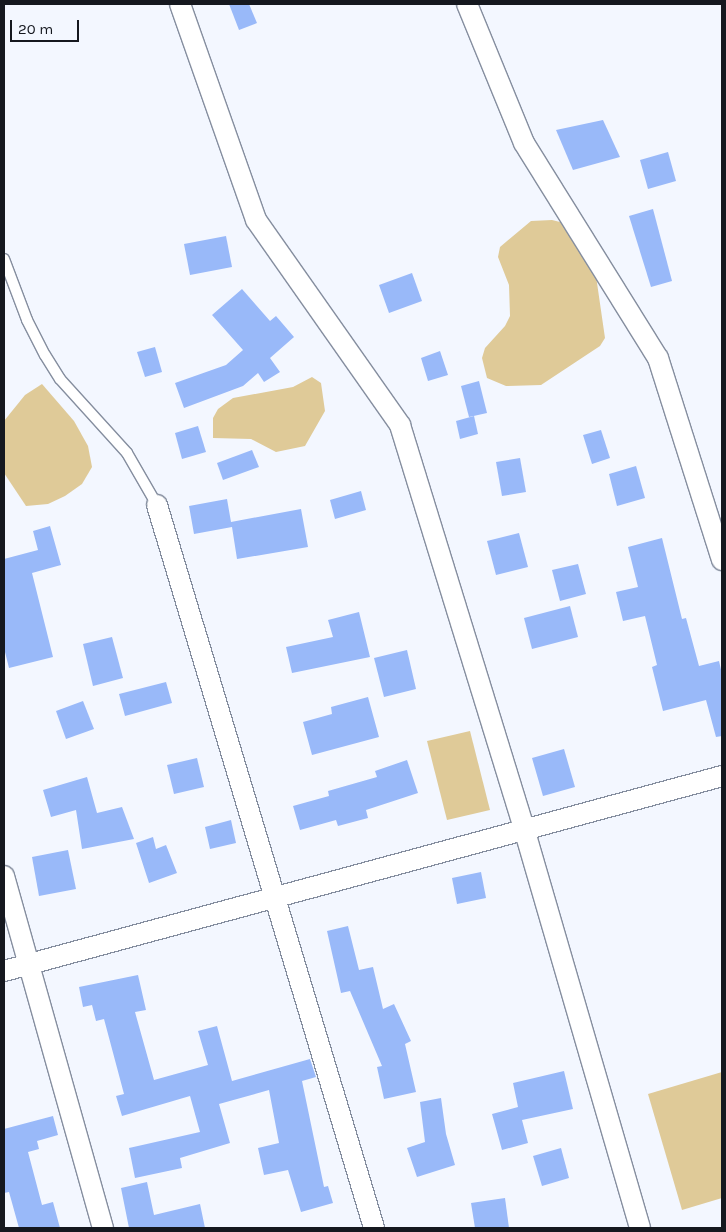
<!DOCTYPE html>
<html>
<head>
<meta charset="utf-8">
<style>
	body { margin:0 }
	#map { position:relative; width:726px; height:1232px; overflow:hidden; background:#f3f7ff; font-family:Karla,sans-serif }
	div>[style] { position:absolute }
	.green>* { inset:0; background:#dfca98 }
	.building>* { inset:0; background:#99b9f9 }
	.roads { filter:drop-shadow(1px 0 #858e9f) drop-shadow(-1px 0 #858e9f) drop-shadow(0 1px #858e9f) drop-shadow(0 -1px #858e9f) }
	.service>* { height:10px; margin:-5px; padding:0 5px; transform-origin:5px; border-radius:5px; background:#fff }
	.minor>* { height:20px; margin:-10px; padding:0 10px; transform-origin:10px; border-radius:10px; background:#fff }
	span { translate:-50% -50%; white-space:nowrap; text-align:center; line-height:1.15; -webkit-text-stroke:5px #f3f7ff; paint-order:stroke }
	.frame { position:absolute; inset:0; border:5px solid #15181f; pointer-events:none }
	.scale { position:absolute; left:10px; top:20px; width:69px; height:22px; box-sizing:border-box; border:2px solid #15181f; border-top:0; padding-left:6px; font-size:15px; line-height:18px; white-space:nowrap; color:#15181f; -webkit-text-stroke:4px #f3f7ff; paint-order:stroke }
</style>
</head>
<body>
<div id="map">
	<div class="green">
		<i style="clip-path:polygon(552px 220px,572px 225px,596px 276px,605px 338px,600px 346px,541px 385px,506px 386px,487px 378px,482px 358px,485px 348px,505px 326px,510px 316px,509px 285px,498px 257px,500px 247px,531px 221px)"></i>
		<i style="clip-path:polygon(312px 377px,321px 383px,325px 411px,305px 446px,276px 452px,251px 439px,213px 438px,213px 418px,218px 409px,233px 398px,293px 387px)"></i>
		<i style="clip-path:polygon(42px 384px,74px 421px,88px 446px,92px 467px,82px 484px,65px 496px,48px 504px,26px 506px,4px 473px,4px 421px,25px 395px)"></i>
		<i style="clip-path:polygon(470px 731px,490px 810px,447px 820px,427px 741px)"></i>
		<i style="clip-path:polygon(722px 1072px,722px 1198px,682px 1210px,648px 1094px)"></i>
	</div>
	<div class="building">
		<i style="clip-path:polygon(229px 4px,249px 4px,257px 23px,239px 30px)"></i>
		<i style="clip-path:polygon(603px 120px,620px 157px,573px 170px,556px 130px)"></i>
		<i style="clip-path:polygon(668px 152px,676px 181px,648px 189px,640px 160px)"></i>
		<i style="clip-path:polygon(653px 209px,672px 281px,651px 287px,629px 216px)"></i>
		<i style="clip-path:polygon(226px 236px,232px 267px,190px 275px,184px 244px)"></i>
		<i style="clip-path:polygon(412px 273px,422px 301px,389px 313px,379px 285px)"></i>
		<i style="clip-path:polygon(242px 289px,270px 321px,276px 316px,294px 337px,270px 358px,280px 372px,264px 382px,258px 373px,243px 386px,184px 408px,175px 383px,226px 365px,243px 350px,212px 315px)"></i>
		<i style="clip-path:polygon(155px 347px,162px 372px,145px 377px,137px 352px)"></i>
		<i style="clip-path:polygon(440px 351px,448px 375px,428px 381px,421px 358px)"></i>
		<i style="clip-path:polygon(479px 381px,487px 413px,469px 417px,461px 386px)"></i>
		<i style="clip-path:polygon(474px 416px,478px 434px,460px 439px,456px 421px)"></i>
		<i style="clip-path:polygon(198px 426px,206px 452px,182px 459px,175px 433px)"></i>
		<i style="clip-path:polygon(601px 430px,610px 458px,592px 464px,583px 435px)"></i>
		<i style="clip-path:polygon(252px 450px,259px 467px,223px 480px,217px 463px)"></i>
		<i style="clip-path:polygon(520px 458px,526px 492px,502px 496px,496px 462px)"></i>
		<i style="clip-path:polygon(636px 466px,645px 498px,617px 506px,609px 474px)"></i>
		<i style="clip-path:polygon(361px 491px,366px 510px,335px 519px,330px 500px)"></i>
		<i style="clip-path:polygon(227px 499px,231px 522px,301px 509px,308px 547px,237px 559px,232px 527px,194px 534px,189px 506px)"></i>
		<i style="clip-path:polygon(50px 526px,61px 565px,32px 573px,53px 657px,9px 668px,4px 648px,4px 559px,38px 550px,33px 531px)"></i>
		<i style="clip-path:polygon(519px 533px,528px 567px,496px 575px,487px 541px)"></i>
		<i style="clip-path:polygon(662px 538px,682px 619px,686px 618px,699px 666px,719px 661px,722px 674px,722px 736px,716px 737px,706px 700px,663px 711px,652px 667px,657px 665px,645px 616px,623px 621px,616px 592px,638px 587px,628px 547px)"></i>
		<i style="clip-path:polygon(578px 564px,586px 594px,560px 601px,552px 570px)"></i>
		<i style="clip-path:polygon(570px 606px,578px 637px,532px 649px,524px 618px)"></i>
		<i style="clip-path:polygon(359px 612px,370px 657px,292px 673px,286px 647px,333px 637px,328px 620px)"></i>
		<i style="clip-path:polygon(112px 637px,123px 678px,93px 686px,83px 644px)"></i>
		<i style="clip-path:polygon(407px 650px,416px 689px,384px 697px,374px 658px)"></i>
		<i style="clip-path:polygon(166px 682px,172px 703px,125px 716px,119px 694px)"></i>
		<i style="clip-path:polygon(368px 697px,379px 737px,312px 755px,303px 722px,332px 714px,331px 707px)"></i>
		<i style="clip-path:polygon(83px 701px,94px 729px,66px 739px,56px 711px)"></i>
		<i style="clip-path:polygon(564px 749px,575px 787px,543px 796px,532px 758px)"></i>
		<i style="clip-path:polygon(197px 758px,204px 787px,174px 794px,167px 765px)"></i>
		<i style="clip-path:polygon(407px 760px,418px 793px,366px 810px,368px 818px,338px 826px,336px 820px,300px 830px,293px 806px,329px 796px,328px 791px,377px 777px,375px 771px)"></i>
		<i style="clip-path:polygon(87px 777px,97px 813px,122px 807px,134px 839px,82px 849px,76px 810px,51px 817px,43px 790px)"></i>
		<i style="clip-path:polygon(231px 820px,236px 843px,210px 849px,205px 827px)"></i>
		<i style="clip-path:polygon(153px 837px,156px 849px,166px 845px,177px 873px,149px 883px,136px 843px)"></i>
		<i style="clip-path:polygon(68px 850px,76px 889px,39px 896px,32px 857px)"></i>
		<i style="clip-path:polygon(481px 872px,486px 898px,457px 904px,452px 878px)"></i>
		<i style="clip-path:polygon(348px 926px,359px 970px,373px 967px,383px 1009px,394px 1004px,411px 1041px,405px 1044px,416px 1092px,384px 1099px,377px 1067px,382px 1066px,350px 991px,341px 993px,327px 931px)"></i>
		<i style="clip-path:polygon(138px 975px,146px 1010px,135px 1012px,154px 1080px,208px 1065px,198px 1031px,217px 1026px,232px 1081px,310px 1059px,316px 1077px,302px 1081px,324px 1187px,328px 1186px,333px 1203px,301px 1212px,288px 1170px,264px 1175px,258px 1148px,279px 1143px,269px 1090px,219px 1104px,230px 1143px,180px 1158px,182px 1168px,135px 1178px,129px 1148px,200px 1132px,190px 1096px,122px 1116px,116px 1096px,124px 1094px,104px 1019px,96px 1021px,92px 1005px,83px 1007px,79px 987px)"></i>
		<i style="clip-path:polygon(564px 1071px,573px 1109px,522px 1120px,528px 1143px,502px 1150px,492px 1114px,518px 1107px,513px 1083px)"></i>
		<i style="clip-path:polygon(441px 1098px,446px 1134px,455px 1165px,417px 1177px,407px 1148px,425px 1142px,420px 1102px)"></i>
		<i style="clip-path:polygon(53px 1116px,58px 1135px,37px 1141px,39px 1149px,28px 1152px,42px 1205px,53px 1202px,60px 1228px,19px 1228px,9px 1192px,4px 1193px,4px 1129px)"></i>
		<i style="clip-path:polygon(561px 1148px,569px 1178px,542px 1186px,533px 1156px)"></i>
		<i style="clip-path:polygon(147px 1182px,154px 1215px,200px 1204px,205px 1228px,129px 1228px,121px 1188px)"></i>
		<i style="clip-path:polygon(505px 1198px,509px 1228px,475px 1228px,471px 1203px)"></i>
	</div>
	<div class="roads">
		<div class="service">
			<i style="left:4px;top:259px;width:65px;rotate:69.3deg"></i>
			<i style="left:27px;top:320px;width:39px;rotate:63deg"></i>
			<i style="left:45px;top:355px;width:28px;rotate:58deg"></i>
			<i style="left:60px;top:379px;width:100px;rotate:47.8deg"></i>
			<i style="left:127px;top:453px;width:60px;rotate:60deg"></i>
		</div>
		<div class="minor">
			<i style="left:180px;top:4px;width:229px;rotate:70.6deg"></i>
			<i style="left:256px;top:220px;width:251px;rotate:54.9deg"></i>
			<i style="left:400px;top:425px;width:426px;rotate:72.9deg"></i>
			<i style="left:525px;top:832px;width:412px;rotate:73.8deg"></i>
			<i style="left:467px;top:4px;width:150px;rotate:67.7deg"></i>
			<i style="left:524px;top:143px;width:253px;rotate:58.1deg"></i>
			<i style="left:658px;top:358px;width:212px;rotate:72.4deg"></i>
			<i style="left:157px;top:505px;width:755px;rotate:73.29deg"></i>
			<i style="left:4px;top:876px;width:366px;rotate:74.3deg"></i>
			<i style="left:4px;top:971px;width:744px;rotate:-15.19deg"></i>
		</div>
	</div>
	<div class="frame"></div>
	<div class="scale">20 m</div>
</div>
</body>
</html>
